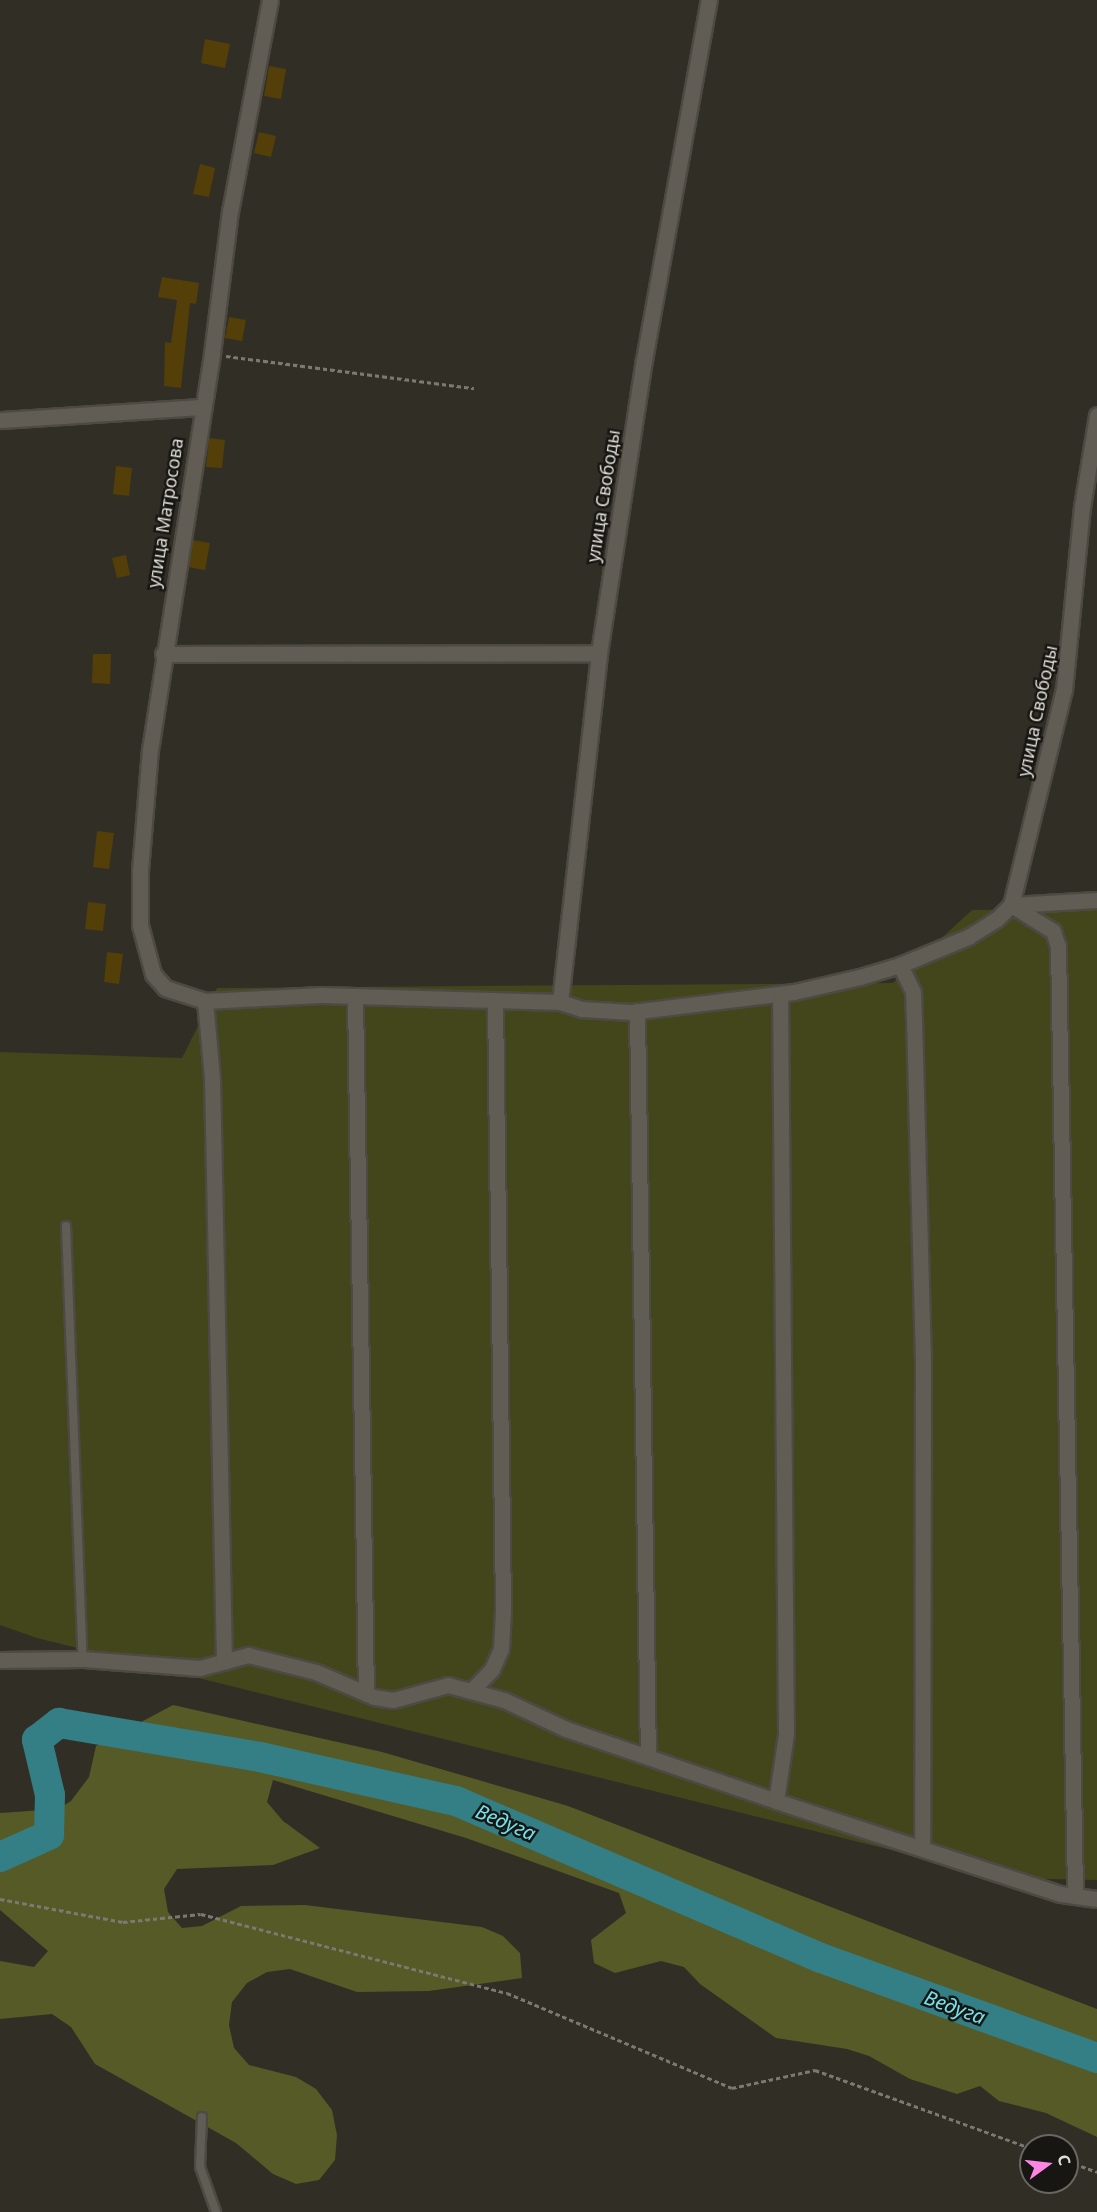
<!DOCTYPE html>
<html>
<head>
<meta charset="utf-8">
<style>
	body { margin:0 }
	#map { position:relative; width:1097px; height:2212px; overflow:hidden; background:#312e26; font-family:"Noto Sans",sans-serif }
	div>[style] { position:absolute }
	.green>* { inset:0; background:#43461b }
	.forest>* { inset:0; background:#565a26 }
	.river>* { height:30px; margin:-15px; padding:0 15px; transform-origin:15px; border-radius:15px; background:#347e85 }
	.building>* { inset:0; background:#543f08 }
	.path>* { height:3px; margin-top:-1.5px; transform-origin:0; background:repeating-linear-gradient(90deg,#7b7972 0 4.5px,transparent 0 7.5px) }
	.roads { filter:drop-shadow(2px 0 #4c4a43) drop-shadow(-2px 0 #4c4a43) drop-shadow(0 2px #4c4a43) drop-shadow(0 -2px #4c4a43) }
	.service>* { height:8px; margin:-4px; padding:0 4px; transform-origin:4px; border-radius:4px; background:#615c54 }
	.minor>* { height:15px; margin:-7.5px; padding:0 7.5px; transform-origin:7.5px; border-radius:7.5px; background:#615c54 }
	span { translate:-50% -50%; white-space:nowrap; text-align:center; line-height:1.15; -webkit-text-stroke:5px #181612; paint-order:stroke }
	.street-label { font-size:18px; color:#dfddd8 }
	.water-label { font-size:20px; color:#72e2ec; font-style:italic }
	.north { position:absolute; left:1019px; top:2134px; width:60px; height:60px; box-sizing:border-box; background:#181612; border:2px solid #686661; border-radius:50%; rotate:75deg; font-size:16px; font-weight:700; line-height:24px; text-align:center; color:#dfddd8 }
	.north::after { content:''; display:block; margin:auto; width:21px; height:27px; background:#fc86e3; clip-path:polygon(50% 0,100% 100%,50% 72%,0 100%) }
</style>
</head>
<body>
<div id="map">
	<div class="green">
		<i style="clip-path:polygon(1097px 908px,1097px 1880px,1004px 1878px,37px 1638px,0 1625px,0 1052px,182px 1058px,217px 988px,893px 983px,972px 910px)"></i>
	</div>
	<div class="forest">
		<i style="clip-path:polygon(173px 1705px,382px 1752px,568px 1806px,1097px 2009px,1097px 2137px,1046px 2113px,999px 2101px,980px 2086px,957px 2094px,910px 2079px,869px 2056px,847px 2049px,776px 2038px,700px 1984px,684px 1967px,661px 1961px,615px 1973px,594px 1963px,591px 1940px,626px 1913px,619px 1893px,466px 1838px,273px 1780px,267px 1802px,283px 1821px,320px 1848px,273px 1865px,177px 1869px,164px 1889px,168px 1912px,182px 1928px,202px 1926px,241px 1906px,305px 1905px,482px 1927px,503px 1936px,520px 1953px,522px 1978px,429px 1991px,357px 1992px,290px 1969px,267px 1972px,247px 1983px,232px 2002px,229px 2025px,234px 2048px,249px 2065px,296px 2077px,316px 2089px,332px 2110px,337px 2135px,335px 2160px,319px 2180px,296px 2184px,273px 2174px,236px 2143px,95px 2064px,71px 2027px,52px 2014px,0 2019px,0 1961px,34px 1967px,48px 1951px,0 1910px,0 1813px,58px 1809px,71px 1801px,89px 1777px,96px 1746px)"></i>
	</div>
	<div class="river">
		<i style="left:0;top:1857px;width:54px;rotate:-24.2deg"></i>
		<i style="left:49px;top:1835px;width:40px;rotate:-88.6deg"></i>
		<i style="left:50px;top:1795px;width:57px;rotate:-103.3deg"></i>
		<i style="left:37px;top:1740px;width:28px;rotate:-38deg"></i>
		<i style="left:59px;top:1723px;width:204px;rotate:9.6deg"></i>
		<i style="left:260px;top:1757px;width:201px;rotate:12.7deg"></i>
		<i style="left:456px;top:1801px;width:397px;rotate:23.3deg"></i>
		<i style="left:821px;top:1958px;width:294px;rotate:19.9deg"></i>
	</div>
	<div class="building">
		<i style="clip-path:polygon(205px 39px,230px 44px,225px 68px,201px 63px)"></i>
		<i style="clip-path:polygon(269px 66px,286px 69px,281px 99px,264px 96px)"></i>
		<i style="clip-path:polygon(259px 132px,276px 136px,271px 157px,254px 153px)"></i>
		<i style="clip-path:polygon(200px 164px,215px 168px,209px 197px,193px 194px)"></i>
		<i style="clip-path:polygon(162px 277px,199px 283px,196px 304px,190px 303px,181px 388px,164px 386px,165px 342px,171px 343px,177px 300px,158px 297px)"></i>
		<i style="clip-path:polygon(229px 317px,246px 320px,242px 341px,225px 338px)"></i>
		<i style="clip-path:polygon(209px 438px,225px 440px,222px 468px,206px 467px)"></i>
		<i style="clip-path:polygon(116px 466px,132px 468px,129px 496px,113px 494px)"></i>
		<i style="clip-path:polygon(193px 540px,210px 543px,205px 570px,188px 567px)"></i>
		<i style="clip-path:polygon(126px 555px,130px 575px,117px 578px,112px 558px)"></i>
		<i style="clip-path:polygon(93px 654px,111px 654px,110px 684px,92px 683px)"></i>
		<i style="clip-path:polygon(97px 831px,114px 833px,109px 869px,93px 867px)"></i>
		<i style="clip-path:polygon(88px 902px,106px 904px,103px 931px,85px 929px)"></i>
		<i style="clip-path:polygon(107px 952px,123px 954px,119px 984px,104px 982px)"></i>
	</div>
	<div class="path">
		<i style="left:226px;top:356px;width:250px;rotate:7.4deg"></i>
		<i style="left:0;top:1899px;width:125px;rotate:10.6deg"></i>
		<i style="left:123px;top:1922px;width:78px;rotate:-5.9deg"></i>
		<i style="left:201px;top:1914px;width:316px;rotate:14.5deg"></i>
		<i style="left:507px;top:1993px;width:244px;rotate:22.9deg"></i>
		<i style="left:732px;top:2088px;width:85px;rotate:-12.2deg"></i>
		<i style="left:815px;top:2070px;width:230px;rotate:19.9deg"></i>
		<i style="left:1067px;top:2161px;width:32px;rotate:20deg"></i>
	</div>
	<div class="roads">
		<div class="service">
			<i style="left:66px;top:1226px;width:433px;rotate:87.8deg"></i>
			<i style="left:202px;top:2117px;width:50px;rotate:92.3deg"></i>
			<i style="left:200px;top:2167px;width:48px;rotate:70.4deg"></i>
		</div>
		<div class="minor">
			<i style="left:270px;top:0;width:215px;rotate:100.7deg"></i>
			<i style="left:230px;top:211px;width:144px;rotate:97.2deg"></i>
			<i style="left:212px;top:354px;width:400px;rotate:98.9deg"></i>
			<i style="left:150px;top:749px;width:122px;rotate:94.7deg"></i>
			<i style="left:140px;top:871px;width:54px;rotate:90deg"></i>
			<i style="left:140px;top:925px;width:51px;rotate:75.1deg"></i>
			<i style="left:153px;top:974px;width:18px;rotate:49deg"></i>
			<i style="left:165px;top:988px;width:42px;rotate:18deg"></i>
			<i style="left:205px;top:1001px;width:116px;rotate:-3deg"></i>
			<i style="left:321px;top:995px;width:239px;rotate:1.7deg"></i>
			<i style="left:560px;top:1002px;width:23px;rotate:18deg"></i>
			<i style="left:582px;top:1009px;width:49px;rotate:3.5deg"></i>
			<i style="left:631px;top:1012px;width:164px;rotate:-7deg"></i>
			<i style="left:794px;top:992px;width:68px;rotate:-12.8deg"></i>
			<i style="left:860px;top:977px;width:42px;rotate:-16.7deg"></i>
			<i style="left:900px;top:965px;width:74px;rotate:-22.4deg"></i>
			<i style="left:968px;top:937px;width:34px;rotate:-32deg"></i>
			<i style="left:997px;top:919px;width:20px;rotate:-45deg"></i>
			<i style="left:1011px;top:905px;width:86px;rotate:-3.3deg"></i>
			<i style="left:0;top:420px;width:201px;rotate:-3.7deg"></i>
			<i style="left:163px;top:654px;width:436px;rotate:-0.1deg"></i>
			<i style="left:1011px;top:905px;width:49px;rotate:31.8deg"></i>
			<i style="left:1053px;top:931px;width:16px;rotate:72deg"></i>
			<i style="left:1058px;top:946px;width:950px;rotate:88.97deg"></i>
			<i style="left:1011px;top:905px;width:221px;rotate:-76.2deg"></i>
			<i style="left:1064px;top:690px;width:184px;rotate:-84.4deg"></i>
			<i style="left:1082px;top:507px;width:93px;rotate:-80.7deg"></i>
			<i style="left:900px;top:965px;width:30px;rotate:64deg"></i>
			<i style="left:913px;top:992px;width:26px;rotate:88deg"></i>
			<i style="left:914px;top:1018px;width:347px;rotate:88.5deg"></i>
			<i style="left:923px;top:1365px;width:483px;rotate:90.1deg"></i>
			<i style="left:355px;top:996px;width:698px;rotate:89.1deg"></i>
			<i style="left:205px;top:1001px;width:77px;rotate:84.8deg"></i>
			<i style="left:212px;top:1078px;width:584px;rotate:88.82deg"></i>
			<i style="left:560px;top:1002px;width:351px;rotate:-83.6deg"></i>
			<i style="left:599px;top:653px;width:296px;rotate:-81.3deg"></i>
			<i style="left:644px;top:360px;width:366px;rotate:-79.8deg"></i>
			<i style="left:637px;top:1011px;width:746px;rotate:89.16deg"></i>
			<i style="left:0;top:1660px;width:83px;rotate:-0.7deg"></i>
			<i style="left:83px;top:1659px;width:117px;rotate:4.4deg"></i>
			<i style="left:200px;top:1668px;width:50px;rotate:-15.2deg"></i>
			<i style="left:248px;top:1655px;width:70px;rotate:14deg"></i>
			<i style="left:316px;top:1672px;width:63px;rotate:23.3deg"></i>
			<i style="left:374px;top:1697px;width:19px;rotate:9deg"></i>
			<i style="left:393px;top:1700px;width:57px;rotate:-15.3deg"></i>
			<i style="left:448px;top:1685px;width:58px;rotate:15deg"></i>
			<i style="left:504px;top:1700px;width:68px;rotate:25.1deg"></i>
			<i style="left:566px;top:1729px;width:231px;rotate:18.9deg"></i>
			<i style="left:785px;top:1804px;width:290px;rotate:18.1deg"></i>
			<i style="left:1061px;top:1894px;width:36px;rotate:8deg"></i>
			<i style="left:471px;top:1691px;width:30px;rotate:-46deg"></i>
			<i style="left:492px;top:1669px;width:22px;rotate:-66deg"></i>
			<i style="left:501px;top:1649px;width:39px;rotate:-87deg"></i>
			<i style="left:503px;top:1610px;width:610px;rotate:-90.75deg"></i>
			<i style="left:776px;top:1801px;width:68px;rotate:-81.5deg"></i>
			<i style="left:786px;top:1734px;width:740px;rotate:-90.46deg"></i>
		</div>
	</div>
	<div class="street-label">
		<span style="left:603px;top:496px;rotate:-81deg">улица Свободы</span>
		<span style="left:165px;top:513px;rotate:-81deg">улица Матросова</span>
		<span style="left:1037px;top:711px;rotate:-78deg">улица Свободы</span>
	</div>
	<div class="water-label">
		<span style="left:506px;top:1822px;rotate:23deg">Ведуга</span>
		<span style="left:955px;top:2007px;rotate:20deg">Ведуга</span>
	</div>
	<div class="north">С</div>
</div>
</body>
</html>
